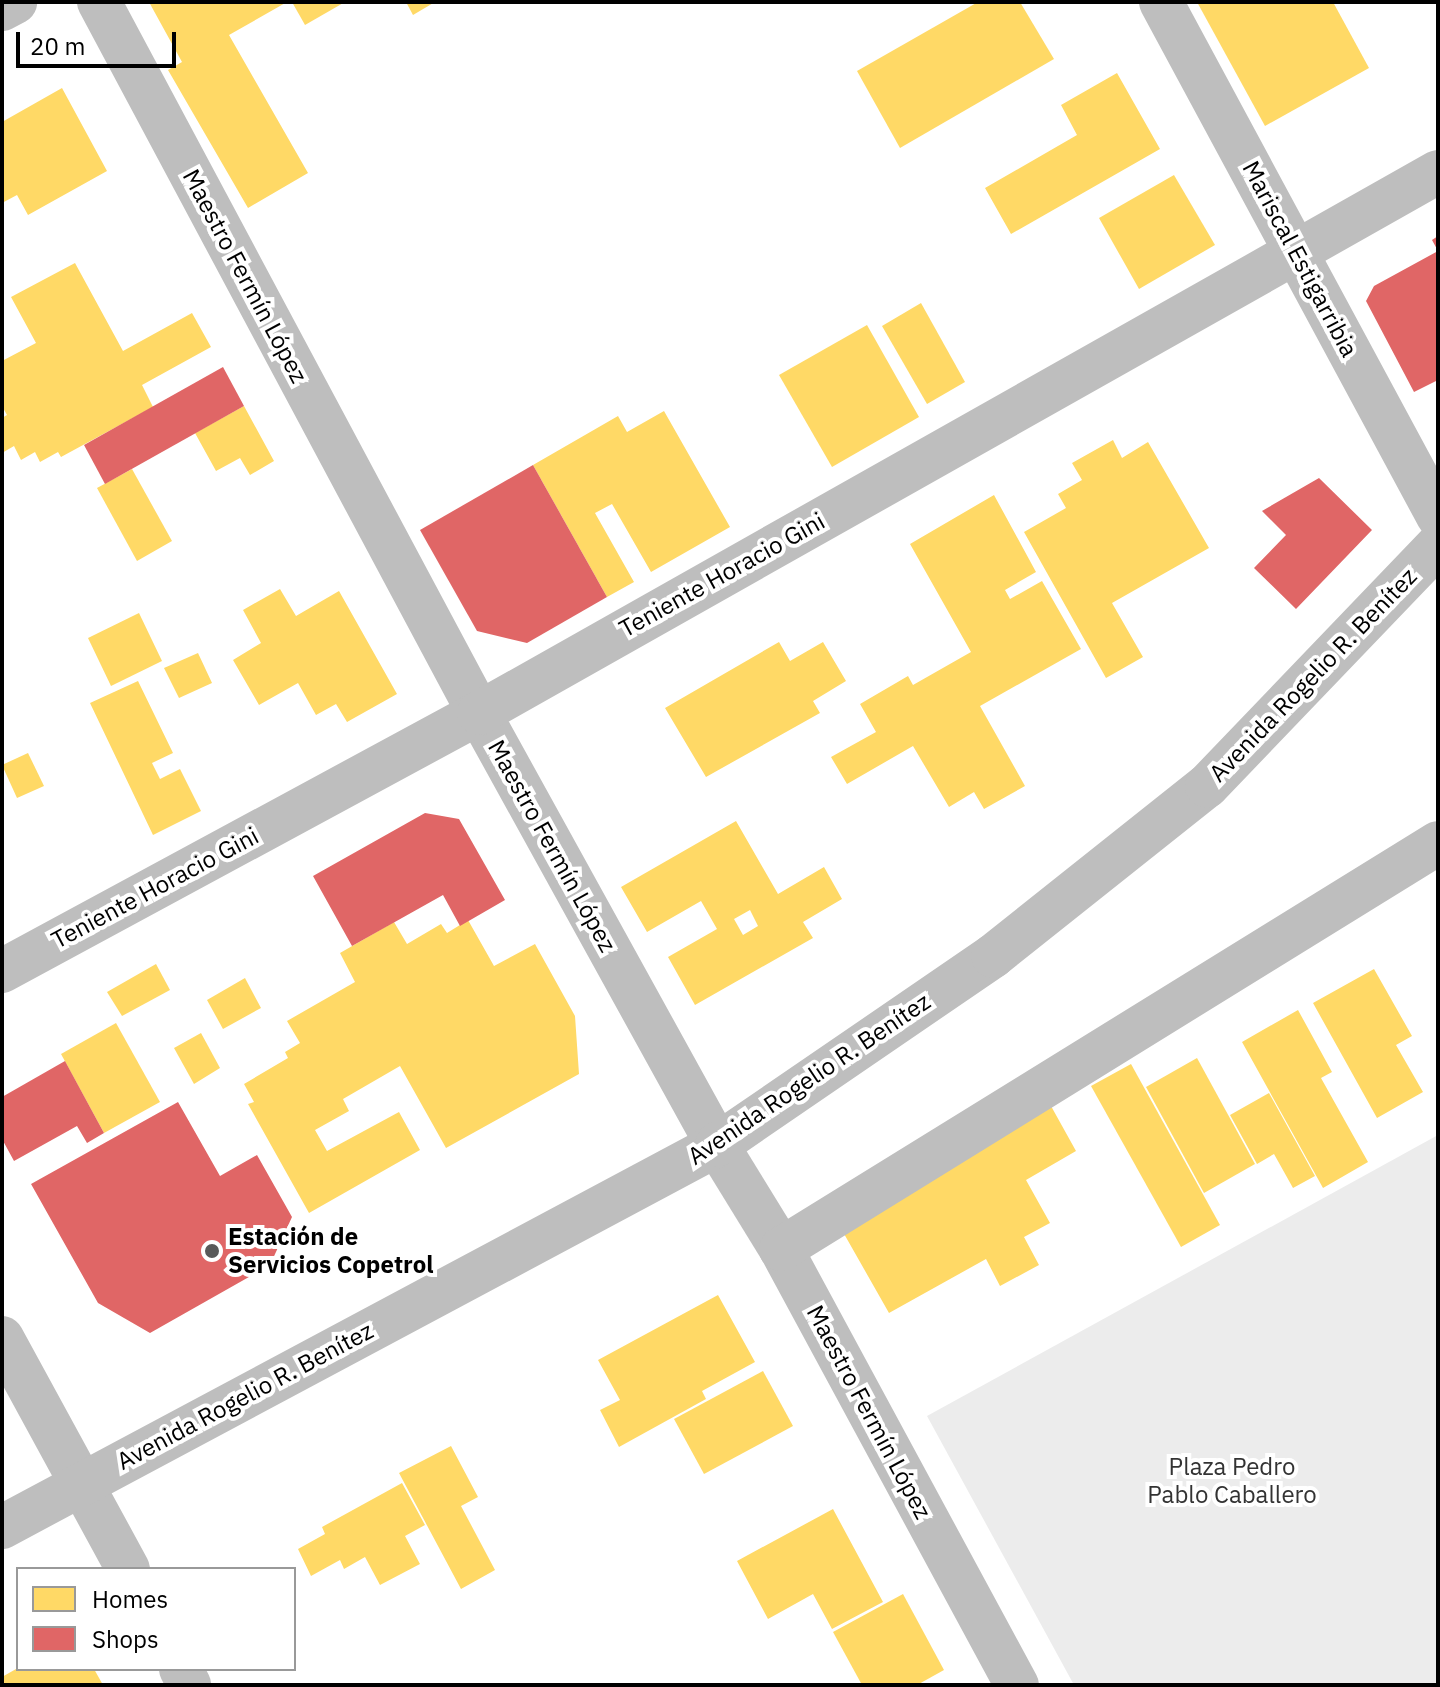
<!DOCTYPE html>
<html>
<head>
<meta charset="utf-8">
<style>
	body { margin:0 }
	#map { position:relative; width:1440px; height:1687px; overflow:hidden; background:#fff; font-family:"IBM Plex Sans",sans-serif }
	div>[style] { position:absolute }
	.green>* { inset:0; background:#ececec }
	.homes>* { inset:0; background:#ffd966 }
	.shops>* { inset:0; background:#e06666 }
	.minor>* { height:44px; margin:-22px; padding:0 22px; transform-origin:22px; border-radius:22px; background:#bebebe }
	.major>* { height:44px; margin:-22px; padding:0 22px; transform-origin:22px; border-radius:22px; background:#bebebe }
	.dots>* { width:22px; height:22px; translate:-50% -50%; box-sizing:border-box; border:4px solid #fff; border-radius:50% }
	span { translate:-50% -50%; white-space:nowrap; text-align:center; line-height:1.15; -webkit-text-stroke:8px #fff; paint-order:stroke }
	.street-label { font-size:24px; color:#000 }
	.poi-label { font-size:24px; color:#000; font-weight:700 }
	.left { translate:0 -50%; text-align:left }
	.park-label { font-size:24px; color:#333 }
	.frame { position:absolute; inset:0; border:4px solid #000; pointer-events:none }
	.legend { position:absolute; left:16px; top:1567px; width:280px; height:104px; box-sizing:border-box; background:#fff; border:2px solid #999; margin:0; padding:10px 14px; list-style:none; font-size:24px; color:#000 }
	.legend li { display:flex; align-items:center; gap:16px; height:40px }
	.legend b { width:40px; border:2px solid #999 }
	.scale { position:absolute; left:16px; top:32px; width:160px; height:36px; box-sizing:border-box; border:4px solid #000; border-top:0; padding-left:10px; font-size:24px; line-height:28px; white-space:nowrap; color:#000; -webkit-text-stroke:6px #fff; paint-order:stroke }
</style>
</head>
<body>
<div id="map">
	<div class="green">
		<i style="clip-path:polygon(1438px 1135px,1438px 1685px,1074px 1685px,927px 1416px)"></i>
	</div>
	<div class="homes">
		<i style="clip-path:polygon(149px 2px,287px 2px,229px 35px,308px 173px,248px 208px,168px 70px,182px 62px)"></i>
		<i style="clip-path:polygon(292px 2px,345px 2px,305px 25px)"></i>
		<i style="clip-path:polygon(406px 2px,435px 2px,413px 15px)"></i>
		<i style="clip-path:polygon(978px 2px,1020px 2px,1054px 59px,900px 148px,857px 71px)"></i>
		<i style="clip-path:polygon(1197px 2px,1333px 2px,1369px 68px,1265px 126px)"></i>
		<i style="clip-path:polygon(1117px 73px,1160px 149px,1011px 234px,985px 188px,1077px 135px,1061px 105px)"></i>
		<i style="clip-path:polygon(62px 88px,107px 171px,28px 215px,17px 195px,2px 203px,2px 122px)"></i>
		<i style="clip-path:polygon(1174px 175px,1215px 245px,1139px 289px,1099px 218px)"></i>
		<i style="clip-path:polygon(75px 263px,123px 351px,192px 313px,211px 347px,142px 385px,153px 407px,61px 457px,58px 452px,40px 462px,35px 452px,21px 460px,14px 446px,2px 453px,2px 418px,7px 415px,2px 406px,2px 361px,36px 343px,11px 297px)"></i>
		<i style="clip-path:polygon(921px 303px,965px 382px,927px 404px,882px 326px)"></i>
		<i style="clip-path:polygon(867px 325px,919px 417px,832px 467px,779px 375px)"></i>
		<i style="clip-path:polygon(244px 406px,274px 461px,250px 475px,240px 458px,216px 471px,195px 433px)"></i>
		<i style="clip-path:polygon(664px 411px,730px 527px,651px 572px,612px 504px,595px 513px,634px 582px,607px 597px,533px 465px,618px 416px,627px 432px)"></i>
		<i style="clip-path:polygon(1113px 440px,1122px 458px,1148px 442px,1209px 548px,1112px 603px,1143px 657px,1106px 678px,1024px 532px,1066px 508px,1058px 494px,1082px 480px,1072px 463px)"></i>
		<i style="clip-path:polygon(132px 469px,172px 541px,137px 561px,97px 488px)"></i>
		<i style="clip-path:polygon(994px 495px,1036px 572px,1005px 590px,1010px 599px,1042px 581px,1081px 649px,980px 706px,1025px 786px,984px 809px,974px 792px,949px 807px,913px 746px,847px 784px,831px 757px,876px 732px,860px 704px,908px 676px,913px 685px,971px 652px,910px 544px)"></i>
		<i style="clip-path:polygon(280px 589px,296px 616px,339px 591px,397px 694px,347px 722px,336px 704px,316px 715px,298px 683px,259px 705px,233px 660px,261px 643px,243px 610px)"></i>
		<i style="clip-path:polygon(139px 613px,162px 661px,111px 686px,88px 638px)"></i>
		<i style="clip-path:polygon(779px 642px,790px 661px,823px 642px,846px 681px,813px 701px,820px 713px,706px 777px,665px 708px)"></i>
		<i style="clip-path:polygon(198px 653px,212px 683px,179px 698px,164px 668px)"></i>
		<i style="clip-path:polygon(138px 681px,173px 753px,152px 763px,160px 779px,180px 769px,201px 811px,153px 835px,90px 703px)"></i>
		<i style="clip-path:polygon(28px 753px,44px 786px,17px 798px,2px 765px)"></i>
		<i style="clip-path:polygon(evenodd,736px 821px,778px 894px,824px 867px,842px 899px,803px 922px,813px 938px,695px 1005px,668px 957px,717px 929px,701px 901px,647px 932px,621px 887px,736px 821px,750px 910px,758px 926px,743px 935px,734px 919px,750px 910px)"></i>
		<i style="clip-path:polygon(468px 920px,494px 966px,535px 944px,575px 1016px,579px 1074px,446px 1148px,400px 1066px,343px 1099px,349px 1111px,315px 1130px,327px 1151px,399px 1112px,420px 1150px,309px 1213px,248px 1104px,254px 1102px,244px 1084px,288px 1058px,285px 1052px,300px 1043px,287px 1021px,355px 982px,340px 953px,394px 922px,407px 944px,441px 924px,447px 933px)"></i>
		<i style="clip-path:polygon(156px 964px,170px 990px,122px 1016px,107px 992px)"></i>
		<i style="clip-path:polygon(1374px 969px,1412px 1036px,1396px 1045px,1423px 1092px,1377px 1118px,1313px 1003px)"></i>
		<i style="clip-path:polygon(245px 978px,261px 1008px,223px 1029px,207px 1000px)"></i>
		<i style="clip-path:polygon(1298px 1010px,1332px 1072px,1321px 1078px,1368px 1162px,1323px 1188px,1242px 1042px)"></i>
		<i style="clip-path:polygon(116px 1023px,160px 1102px,104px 1133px,61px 1054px)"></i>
		<i style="clip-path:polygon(201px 1033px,220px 1068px,194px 1084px,174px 1048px)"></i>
		<i style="clip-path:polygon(1197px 1058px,1255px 1164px,1204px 1193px,1146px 1087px)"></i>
		<i style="clip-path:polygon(1131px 1064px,1220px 1225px,1181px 1247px,1091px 1086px)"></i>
		<i style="clip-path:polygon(1269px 1093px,1315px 1176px,1293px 1188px,1274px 1154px,1257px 1164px,1230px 1115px)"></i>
		<i style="clip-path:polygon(1051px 1106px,1076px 1151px,1026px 1180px,1050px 1223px,1024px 1237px,1039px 1265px,1000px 1286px,986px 1259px,889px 1313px,839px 1225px)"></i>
		<i style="clip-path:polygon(718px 1295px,755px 1362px,702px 1391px,706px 1399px,619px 1447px,600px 1410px,620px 1400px,598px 1360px)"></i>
		<i style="clip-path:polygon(763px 1371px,793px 1426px,704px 1474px,674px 1419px)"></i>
		<i style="clip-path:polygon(451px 1446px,478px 1497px,461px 1506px,495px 1570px,461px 1589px,399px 1473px)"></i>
		<i style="clip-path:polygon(402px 1483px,425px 1525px,405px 1536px,420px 1564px,380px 1585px,365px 1557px,344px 1569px,340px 1560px,311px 1576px,298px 1549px,325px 1534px,322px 1527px)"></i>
		<i style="clip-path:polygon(833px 1509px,883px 1602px,832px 1629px,813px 1594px,768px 1619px,737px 1561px)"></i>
		<i style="clip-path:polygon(903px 1594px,944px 1670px,917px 1685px,862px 1685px,833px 1632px)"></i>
		<i style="clip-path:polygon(16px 1669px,94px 1669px,103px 1685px,2px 1685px,2px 1677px)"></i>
	</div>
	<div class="shops">
		<i style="clip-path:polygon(1438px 236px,1438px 380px,1414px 392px,1366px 301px,1374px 286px,1438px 251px,1432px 240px)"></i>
		<i style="clip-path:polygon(223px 367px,244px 406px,105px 484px,84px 445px)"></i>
		<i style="clip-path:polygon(533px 465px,607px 597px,527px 643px,477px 631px,420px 530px)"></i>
		<i style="clip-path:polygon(1319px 478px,1372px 530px,1296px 609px,1254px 568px,1286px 535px,1262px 511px)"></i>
		<i style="clip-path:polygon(425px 813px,459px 819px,505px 900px,460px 926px,443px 895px,352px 946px,313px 876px)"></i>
		<i style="clip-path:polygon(65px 1061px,104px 1133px,87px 1143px,77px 1126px,14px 1161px,2px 1139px,2px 1097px)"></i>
		<i style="clip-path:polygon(178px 1102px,220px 1176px,257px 1155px,292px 1217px,270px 1265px,150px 1333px,98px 1303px,31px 1184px)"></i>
	</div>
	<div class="minor">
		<i style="left:99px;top:2px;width:806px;rotate:61.88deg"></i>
		<i style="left:479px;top:713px;width:493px;rotate:61.1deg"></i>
		<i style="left:717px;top:1145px;width:122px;rotate:58.4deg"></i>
		<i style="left:781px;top:1249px;width:496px;rotate:61.6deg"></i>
		<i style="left:1161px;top:2px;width:584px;rotate:61.68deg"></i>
		<i style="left:2px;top:9px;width:15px;rotate:-28deg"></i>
		<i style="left:2px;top:971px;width:542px;rotate:-28.41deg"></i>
		<i style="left:479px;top:713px;width:1101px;rotate:-29.43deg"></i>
		<i style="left:781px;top:1249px;width:772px;rotate:-31.71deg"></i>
		<i style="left:2px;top:1338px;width:263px;rotate:61.4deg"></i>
		<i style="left:181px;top:1669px;width:18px;rotate:63deg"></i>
	</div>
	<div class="major">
		<i style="left:2px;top:1527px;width:811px;rotate:-28.11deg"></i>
		<i style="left:717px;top:1145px;width:335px;rotate:-34.4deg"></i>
		<i style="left:993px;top:956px;width:273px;rotate:-38.5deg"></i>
		<i style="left:1207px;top:786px;width:334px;rotate:-46.2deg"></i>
	</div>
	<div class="dots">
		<i style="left:212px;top:1251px;background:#595959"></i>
	</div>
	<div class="street-label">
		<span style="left:1300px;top:259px;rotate:62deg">Mariscal Estigarribia</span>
		<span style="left:245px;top:276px;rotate:62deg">Maestro Fermín López</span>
		<span style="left:722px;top:575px;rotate:-29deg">Teniente Horacio Gini</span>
		<span style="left:1313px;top:675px;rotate:-46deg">Avenida Rogelio R. Benítez</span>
		<span style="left:552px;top:846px;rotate:61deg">Maestro Fermín López</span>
		<span style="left:155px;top:888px;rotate:-28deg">Teniente Horacio Gini</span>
		<span style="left:809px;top:1079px;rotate:-34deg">Avenida Rogelio R. Benítez</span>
		<span style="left:245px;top:1396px;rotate:-28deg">Avenida Rogelio R. Benítez</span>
		<span style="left:869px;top:1412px;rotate:62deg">Maestro Fermín López</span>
	</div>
	<div class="poi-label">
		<span class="left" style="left:228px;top:1251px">Estación de<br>Servicios Copetrol</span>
	</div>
	<div class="park-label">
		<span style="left:1232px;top:1481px">Plaza Pedro<br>Pablo Caballero</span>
	</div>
	<div class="frame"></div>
	<ul class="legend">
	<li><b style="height:22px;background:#ffd966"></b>Homes</li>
	<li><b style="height:22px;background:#e06666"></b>Shops</li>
	</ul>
	<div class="scale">20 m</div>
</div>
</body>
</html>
